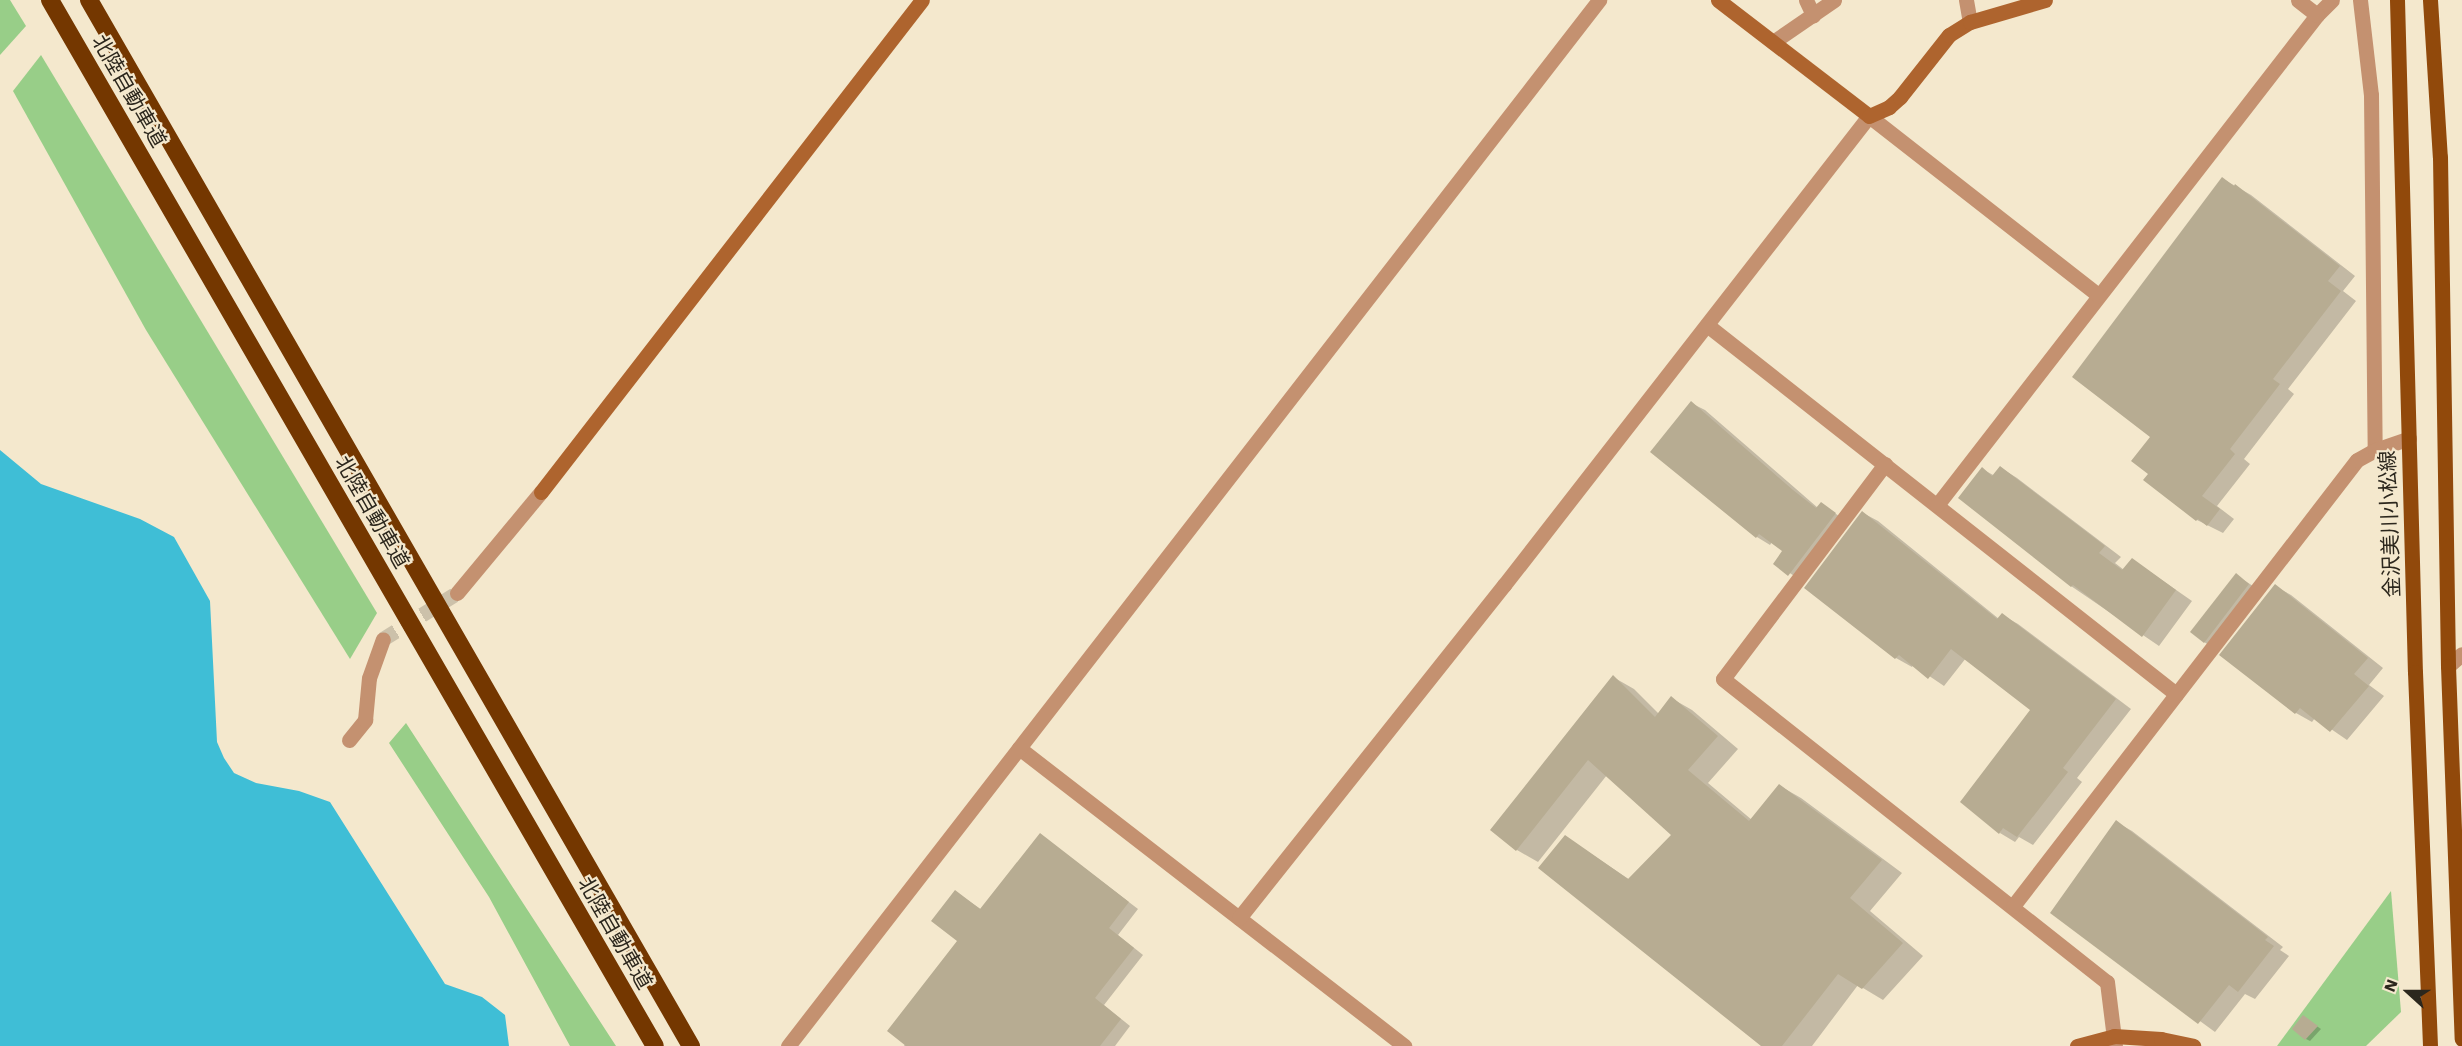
<!DOCTYPE html>
<html>
<head>
<meta charset="utf-8">
<style>
	body { margin:0 }
	#map { position:relative; width:2462px; height:1046px; overflow:hidden; background:#f4e8cd; font-family:"Work Sans","Noto Sans JP",sans-serif }
	div>[style] { position:absolute }
	.green>* { inset:0; background:#98ce88 }
	.water>* { inset:0; background:#3fbed6 }
	.shadow>* { inset:0; background:#0003 }
	.building>* { inset:0; background:#b7ac92 }
	.street-tunnel>* { height:15px; margin-top:-7.5px; transform-origin:0; background:repeating-linear-gradient(90deg,#ccc1aa 0 15px,transparent 0 23px) }
	.street>* { height:15px; margin:-7.5px; padding:0 7.5px; transform-origin:7.5px; border-radius:7.5px; background:#c49170 }
	.secondary>* { height:15px; margin:-7.5px; padding:0 7.5px; transform-origin:7.5px; border-radius:7.5px; background:#ae642e }
	.primary>* { height:15px; margin:-7.5px; padding:0 7.5px; transform-origin:7.5px; border-radius:7.5px; background:#91490b }
	.highway>* { height:18px; margin:-9px; padding:0 9px; transform-origin:9px; border-radius:9px; background:#743700 }
	span { translate:-50% -50%; white-space:nowrap; text-align:center; line-height:1.15; -webkit-text-stroke:4.5px #f4e8cd; paint-order:stroke }
	.street-label { font-size:21px; color:#2c271d }
	.north { position:absolute; left:2378px; top:962px; width:60px; height:60px; -webkit-text-stroke:4px #f4e8cd; paint-order:stroke; rotate:291deg; font-size:16px; font-weight:700; line-height:24px; text-align:center; color:#2c271d }
	.north::after { content:''; display:block; margin:auto; width:21px; height:27px; background:#2c271d; clip-path:polygon(50% 0,100% 100%,50% 72%,0 100%) }
</style>
</head>
<body>
<div id="map">
	<div class="green">
		<i style="clip-path:polygon(0 0,10px 0,26px 26px,0 55px)"></i>
		<i style="clip-path:polygon(41px 55px,377px 613px,350px 659px,146px 330px,13px 91px)"></i>
		<i style="clip-path:polygon(406px 723px,616px 1046px,570px 1046px,489px 897px,389px 743px)"></i>
		<i style="clip-path:polygon(2391px 891px,2401px 1012px,2366px 1046px,2277px 1046px)"></i>
	</div>
	<div class="water">
		<i style="clip-path:polygon(0 450px,41px 484px,140px 519px,174px 537px,210px 601px,217px 742px,224px 758px,234px 773px,256px 783px,299px 791px,330px 802px,445px 984px,482px 997px,505px 1015px,509px 1046px,0 1046px)"></i>
	</div>
	<div class="shadow">
		<i style="clip-path:polygon(2223px 179px,2251px 195px,2355px 276px,2343px 291px,2356px 301px,2288px 389px,2294px 394px,2244px 459px,2250px 464px,2217px 506px,2234px 519px,2223px 533px,2197px 520px,2150px 474px,2152px 437px)"></i>
		<i style="clip-path:polygon(1691px 403px,1705px 410px,1818px 508px,1821px 504px,1848px 522px,1803px 582px,1775px 563px,1784px 551px,1772px 542px,1770px 545px,1757px 537px,1652px 452px)"></i>
		<i style="clip-path:polygon(2001px 468px,2017px 478px,2121px 557px,2115px 563px,2124px 570px,2133px 560px,2192px 601px,2159px 646px,2071px 586px,1982px 469px,1995px 476px)"></i>
		<i style="clip-path:polygon(1863px 513px,1878px 521px,1999px 619px,2002px 615px,2018px 624px,2131px 709px,2077px 778px,2082px 782px,2033px 845px,2019px 837px,2015px 842px,2000px 833px,2032px 710px,1966px 658px,1944px 686px,1913px 665px,1912px 667px,1896px 658px)"></i>
		<i style="clip-path:polygon(2236px 575px,2259px 590px,2214px 648px,2204px 642px)"></i>
		<i style="clip-path:polygon(2275px 586px,2291px 595px,2383px 668px,2369px 685px,2384px 696px,2347px 740px,2315px 718px,2312px 722px,2296px 713px)"></i>
		<i style="clip-path:polygon(1613px 677px,1634px 689px,1659px 714px,1671px 698px,1692px 710px,1738px 749px,1708px 783px,1752px 820px,1780px 786px,1801px 798px,1902px 873px,1870px 911px,1923px 956px,1883px 1000px,1858px 985px,1812px 1046px,1764px 1046px,1566px 837px,1630px 880px,1673px 835px,1607px 775px,1538px 862px,1517px 850px,1493px 829px)"></i>
		<i style="clip-path:polygon(2116px 822px,2132px 831px,2283px 947px,2280px 950px,2289px 956px,2255px 999px,2245px 994px,2215px 1032px,2052px 913px)"></i>
		<i style="clip-path:polygon(1041px 835px,1138px 909px,1118px 935px,1143px 955px,1104px 1005px,1130px 1026px,1115px 1046px,904px 1046px,959px 941px,956px 892px,982px 910px)"></i>
		<i style="clip-path:polygon(2308px 1020px,2321px 1029px,2310px 1041px,2306px 1039px)"></i>
	</div>
	<div class="building">
		<i style="clip-path:polygon(2222px 177px,2234px 186px,2235px 184px,2340px 266px,2328px 281px,2341px 291px,2273px 379px,2280px 384px,2230px 449px,2235px 454px,2202px 496px,2220px 509px,2207px 526px,2198px 519px,2196px 521px,2143px 480px,2148px 474px,2131px 461px,2150px 437px,2072px 377px)"></i>
		<i style="clip-path:polygon(1691px 401px,1793px 490px,1816px 508px,1821px 502px,1836px 513px,1788px 576px,1773px 564px,1782px 551px,1759px 534px,1756px 538px,1650px 452px)"></i>
		<i style="clip-path:polygon(2000px 466px,2105px 546px,2099px 553px,2122px 570px,2132px 558px,2176px 590px,2142px 637px,2073px 585px,2071px 587px,1958px 498px,1982px 467px,1992px 476px)"></i>
		<i style="clip-path:polygon(1862px 511px,1997px 619px,2002px 613px,2116px 699px,2063px 768px,2068px 772px,2017px 837px,2003px 828px,1999px 834px,1960px 802px,2030px 710px,1951px 649px,1928px 679px,1899px 655px,1895px 659px,1804px 588px)"></i>
		<i style="clip-path:polygon(2236px 573px,2249px 584px,2204px 643px,2190px 632px)"></i>
		<i style="clip-path:polygon(2275px 584px,2368px 658px,2354px 674px,2369px 686px,2330px 732px,2300px 708px,2295px 714px,2219px 655px)"></i>
		<i style="clip-path:polygon(1613px 675px,1655px 717px,1671px 696px,1718px 736px,1688px 770px,1749px 821px,1779px 784px,1882px 860px,1850px 898px,1903px 943px,1862px 989px,1838px 974px,1782px 1046px,1761px 1046px,1538px 868px,1565px 835px,1628px 879px,1671px 835px,1588px 760px,1516px 851px,1490px 830px)"></i>
		<i style="clip-path:polygon(2116px 820px,2268px 937px,2265px 940px,2274px 946px,2238px 992px,2229px 985px,2198px 1024px,2050px 913px)"></i>
		<i style="clip-path:polygon(1040px 833px,1129px 902px,1109px 928px,1134px 948px,1095px 998px,1121px 1019px,1100px 1046px,906px 1046px,887px 1031px,957px 941px,931px 921px,955px 890px,980px 909px)"></i>
		<i style="clip-path:polygon(2303px 1015px,2318px 1026px,2305px 1040px,2292px 1029px)"></i>
	</div>
	<div class="street-tunnel">
		<i style="left:383px;top:639px;width:87px;rotate:-31.9deg"></i>
	</div>
	<div class="street">
		<i style="left:1806px;top:0;width:17px;rotate:65deg"></i>
		<i style="left:1966px;top:0;width:22px;rotate:80deg"></i>
		<i style="left:2360px;top:0;width:96px;rotate:83.4deg"></i>
		<i style="left:2371px;top:95px;width:355px;rotate:89.4deg"></i>
		<i style="left:2317px;top:15px;width:21px;rotate:-45deg"></i>
		<i style="left:1773px;top:42px;width:74px;rotate:-34.5deg"></i>
		<i style="left:1707px;top:325px;width:597px;rotate:38.19deg"></i>
		<i style="left:1885px;top:464px;width:269px;rotate:127deg"></i>
		<i style="left:1723px;top:679px;width:489px;rotate:38.3deg"></i>
		<i style="left:2107px;top:982px;width:64px;rotate:82.9deg"></i>
		<i style="left:1937px;top:505px;width:620px;rotate:-52.21deg"></i>
		<i style="left:2317px;top:15px;width:24px;rotate:-142deg"></i>
		<i style="left:457px;top:593px;width:131px;rotate:-50.3deg"></i>
		<i style="left:2448px;top:666px;width:18px;rotate:-41deg"></i>
		<i style="left:349px;top:740px;width:26px;rotate:-51deg"></i>
		<i style="left:365px;top:720px;width:42px;rotate:-84.6deg"></i>
		<i style="left:369px;top:678px;width:41px;rotate:-70.3deg"></i>
		<i style="left:1019px;top:748px;width:487px;rotate:37.7deg"></i>
		<i style="left:2013px;top:906px;width:563px;rotate:-52.36deg"></i>
		<i style="left:2357px;top:460px;width:21px;rotate:-29deg"></i>
		<i style="left:2375px;top:450px;width:36px;rotate:-19deg"></i>
		<i style="left:1239px;top:918px;width:426px;rotate:-51.5deg"></i>
		<i style="left:1504px;top:585px;width:594px;rotate:-52.11deg"></i>
		<i style="left:1869px;top:116px;width:291px;rotate:38deg"></i>
		<i style="left:788px;top:1046px;width:1324px;rotate:-52.21deg"></i>
	</div>
	<div class="secondary">
		<i style="left:1718px;top:0;width:190px;rotate:37.5deg"></i>
		<i style="left:1869px;top:116px;width:22px;rotate:-24deg"></i>
		<i style="left:1889px;top:107px;width:15px;rotate:-42deg"></i>
		<i style="left:1900px;top:97px;width:79px;rotate:-51.7deg"></i>
		<i style="left:1949px;top:35px;width:25px;rotate:-32deg"></i>
		<i style="left:1970px;top:22px;width:78px;rotate:-16.3deg"></i>
		<i style="left:541px;top:492px;width:622px;rotate:-52.25deg"></i>
		<i style="left:2077px;top:1046px;width:38px;rotate:-15deg"></i>
		<i style="left:2114px;top:1036px;width:47px;rotate:3.7deg"></i>
		<i style="left:2161px;top:1039px;width:33px;rotate:12deg"></i>
	</div>
	<div class="primary">
		<i style="left:2397px;top:0;width:672px;rotate:88.47deg"></i>
		<i style="left:2415px;top:672px;width:374px;rotate:87.7deg"></i>
		<i style="left:2430px;top:0;width:157px;rotate:86.4deg"></i>
		<i style="left:2440px;top:157px;width:509px;rotate:89.1deg"></i>
		<i style="left:2448px;top:666px;width:373px;rotate:87.9deg"></i>
	</div>
	<div class="highway">
		<i style="left:50px;top:0;width:1208px;rotate:59.96deg"></i>
		<i style="left:89px;top:0;width:1207px;rotate:60.08deg"></i>
	</div>
	<div class="street-label">
		<span style="left:129px;top:91px;rotate:60deg">北陸自動車道</span>
		<span style="left:372px;top:512px;rotate:60deg">北陸自動車道</span>
		<span style="left:2390px;top:524px;rotate:-92deg">金沢美川小松線</span>
		<span style="left:615px;top:933px;rotate:60deg">北陸自動車道</span>
	</div>
	<div class="north">N</div>
</div>
</body>
</html>
